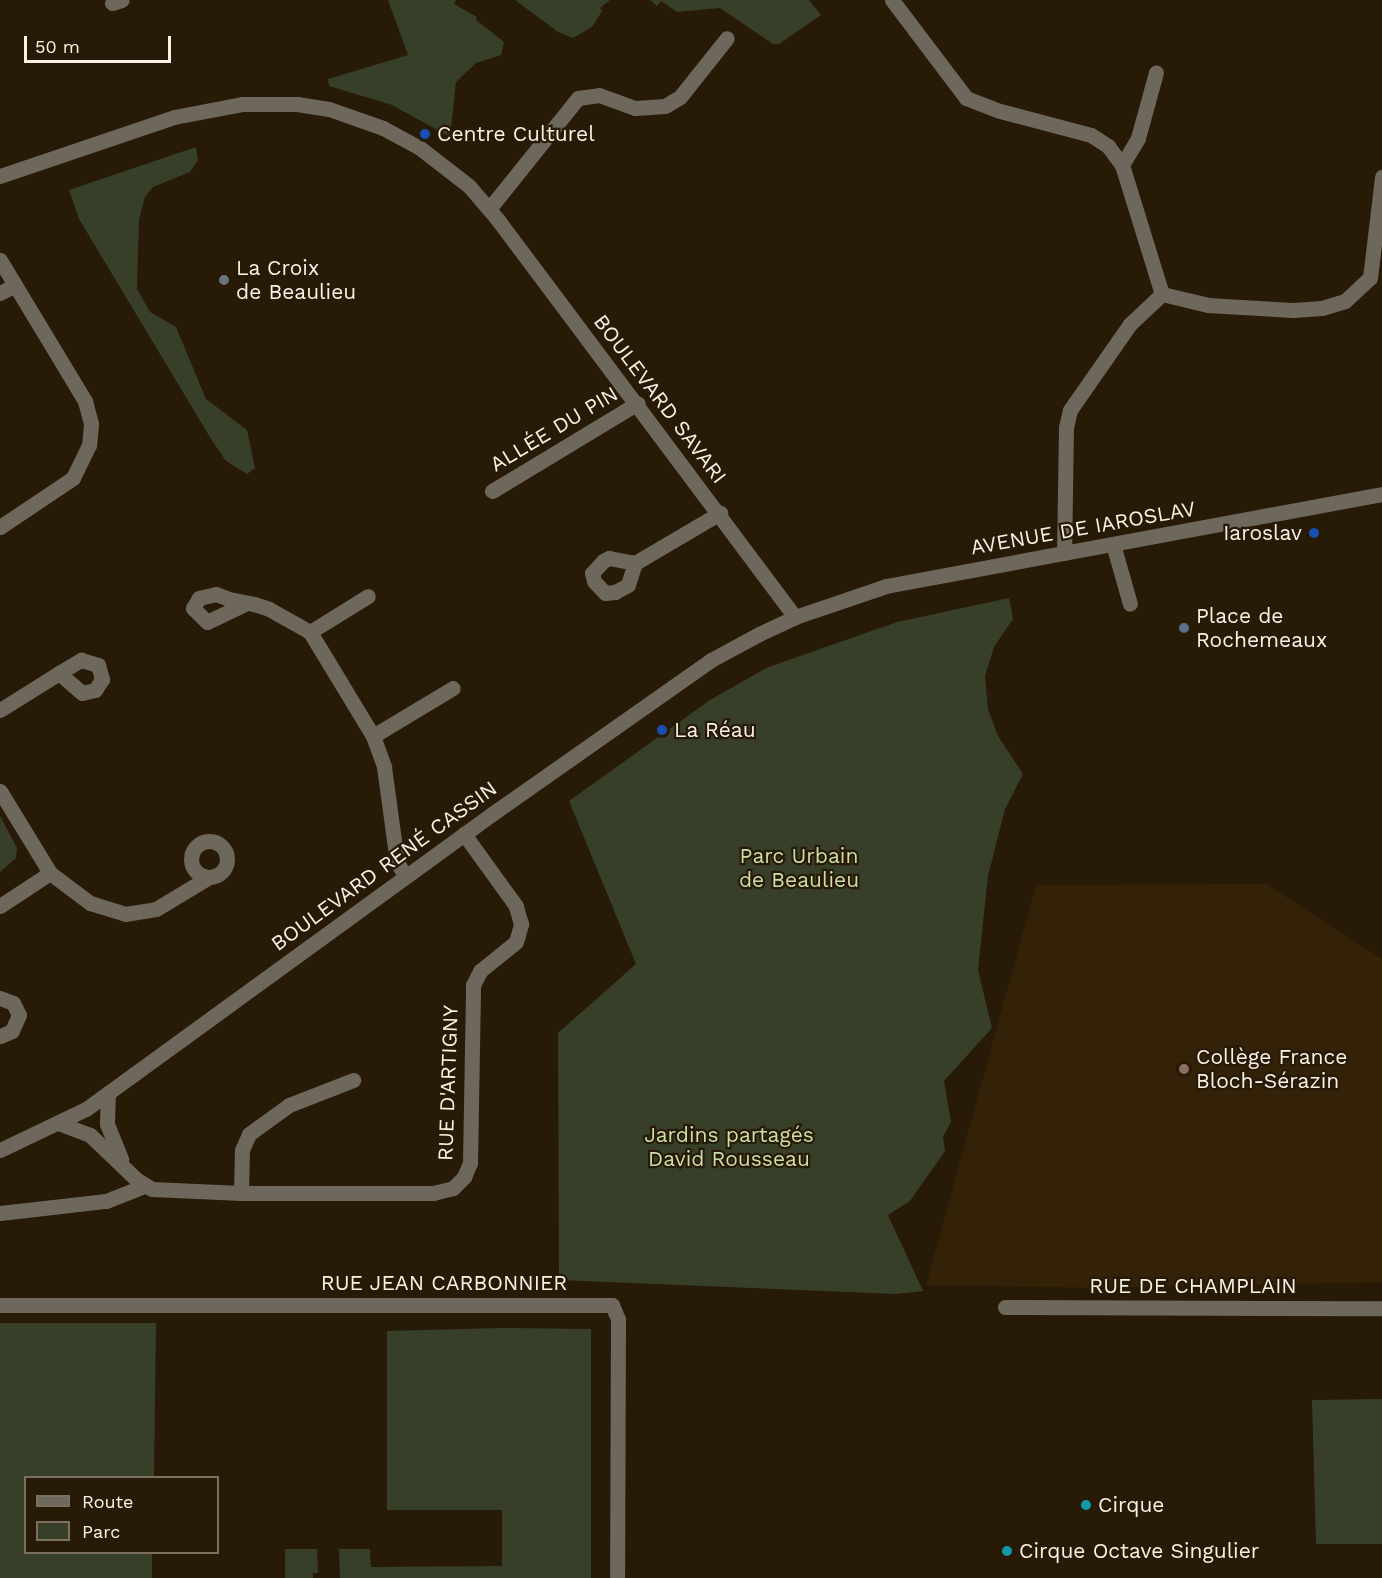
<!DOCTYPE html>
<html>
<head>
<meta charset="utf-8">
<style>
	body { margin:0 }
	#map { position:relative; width:1382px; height:1578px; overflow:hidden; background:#271a07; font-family:"Work Sans",sans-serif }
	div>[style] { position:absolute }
	.built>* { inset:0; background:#332207 }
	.green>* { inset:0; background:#383f29 }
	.minor>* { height:15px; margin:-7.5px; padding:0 7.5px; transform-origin:7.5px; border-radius:7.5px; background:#6e675b }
	.minor>.ring { margin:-7.5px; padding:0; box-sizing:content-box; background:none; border:15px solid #6e675b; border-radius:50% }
	.dots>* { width:16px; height:16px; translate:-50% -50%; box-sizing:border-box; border:3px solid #271a07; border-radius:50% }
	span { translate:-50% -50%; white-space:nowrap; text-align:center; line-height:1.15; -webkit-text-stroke:4.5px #271a07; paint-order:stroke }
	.poi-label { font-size:21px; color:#fbf2e6 }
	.left { translate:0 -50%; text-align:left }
	.right { translate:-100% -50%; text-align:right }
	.street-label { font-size:21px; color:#fbf2e6 }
	.park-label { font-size:21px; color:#cddfa8 }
	.legend { position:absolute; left:24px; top:1476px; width:195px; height:78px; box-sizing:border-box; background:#271a07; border:2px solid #7c7060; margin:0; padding:8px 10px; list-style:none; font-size:18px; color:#fbf2e6 }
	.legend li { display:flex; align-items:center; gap:12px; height:30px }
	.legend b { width:30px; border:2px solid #7c7060 }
	.scale { position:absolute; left:24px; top:36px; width:147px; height:27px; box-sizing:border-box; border:3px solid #fbf2e6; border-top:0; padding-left:8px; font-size:18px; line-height:21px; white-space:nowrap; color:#fbf2e6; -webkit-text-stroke:4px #271a07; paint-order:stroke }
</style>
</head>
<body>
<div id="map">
	<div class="built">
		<i style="clip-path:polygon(1266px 884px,1382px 959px,1382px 1282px,1107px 1288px,926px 1285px,1036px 885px)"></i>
	</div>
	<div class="green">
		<i style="clip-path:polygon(388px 0,456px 0,454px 4px,477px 17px,476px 20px,504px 42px,501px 55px,476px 63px,456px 82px,450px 137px,392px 105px,329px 86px,328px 79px,408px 55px)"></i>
		<i style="clip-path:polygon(515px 0,610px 0,600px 8px,602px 11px,592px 27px,573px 38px,558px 32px)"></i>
		<i style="clip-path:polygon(650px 0,809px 0,821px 15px,779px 44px,773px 44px,720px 8px,677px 12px,661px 1px,657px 6px)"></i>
		<i style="clip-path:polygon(196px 147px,198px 160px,190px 172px,153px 187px,145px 197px,139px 219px,137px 289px,150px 312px,176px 327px,206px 399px,247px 430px,255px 468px,247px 474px,226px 461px,211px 439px,79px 219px,69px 190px)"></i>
		<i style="clip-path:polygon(1009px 598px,1013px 619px,994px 647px,985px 676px,988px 709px,998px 736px,1023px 774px,1005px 809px,988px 876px,978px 970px,992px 1028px,944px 1081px,951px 1122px,943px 1137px,945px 1151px,910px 1201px,888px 1215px,923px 1291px,896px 1294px,559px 1280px,558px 1033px,636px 964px,569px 801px,710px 700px,766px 668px,897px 622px)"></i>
		<i style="clip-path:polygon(0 816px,17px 848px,16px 858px,0 872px)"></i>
		<i style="clip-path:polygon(0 1323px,156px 1323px,154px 1477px,26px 1478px,26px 1552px,152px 1553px,152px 1578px,0 1578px)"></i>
		<i style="clip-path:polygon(500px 1328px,591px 1329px,591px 1578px,340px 1578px,339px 1549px,370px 1549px,371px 1567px,502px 1566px,502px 1510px,387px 1510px,387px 1331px)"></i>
		<i style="clip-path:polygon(1382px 1399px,1382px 1544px,1316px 1544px,1312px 1400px)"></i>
		<i style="clip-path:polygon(285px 1549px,317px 1549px,318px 1573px,313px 1573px,313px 1578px,285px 1578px)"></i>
	</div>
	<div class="minor">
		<i style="left:892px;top:0;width:123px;rotate:52.9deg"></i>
		<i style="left:966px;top:98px;width:36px;rotate:21deg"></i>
		<i style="left:1000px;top:111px;width:94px;rotate:14.8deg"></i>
		<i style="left:1091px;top:135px;width:20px;rotate:33deg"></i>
		<i style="left:1108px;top:146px;width:24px;rotate:54deg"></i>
		<i style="left:1122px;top:165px;width:135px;rotate:72.8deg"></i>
		<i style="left:1162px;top:294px;width:44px;rotate:136.8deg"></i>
		<i style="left:1130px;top:324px;width:105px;rotate:124.9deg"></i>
		<i style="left:1070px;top:410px;width:18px;rotate:103deg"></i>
		<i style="left:1066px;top:428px;width:125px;rotate:90.9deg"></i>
		<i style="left:112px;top:3px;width:10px;rotate:-17deg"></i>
		<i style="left:1122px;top:165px;width:31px;rotate:-59deg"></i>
		<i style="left:1138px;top:138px;width:68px;rotate:-74.7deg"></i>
		<i style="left:0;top:176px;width:184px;rotate:-18.7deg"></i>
		<i style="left:174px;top:117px;width:69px;rotate:-10.8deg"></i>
		<i style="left:242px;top:104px;width:55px"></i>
		<i style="left:297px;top:104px;width:32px;rotate:9deg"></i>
		<i style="left:329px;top:109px;width:57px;rotate:19.4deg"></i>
		<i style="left:383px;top:128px;width:42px;rotate:28.4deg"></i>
		<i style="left:420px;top:148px;width:62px;rotate:37.8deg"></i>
		<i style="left:469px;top:186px;width:45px;rotate:49.5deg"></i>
		<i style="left:498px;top:220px;width:496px;rotate:53.2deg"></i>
		<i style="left:489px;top:209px;width:142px;rotate:-51.3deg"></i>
		<i style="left:578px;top:98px;width:21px;rotate:-8deg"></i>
		<i style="left:599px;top:95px;width:38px;rotate:20deg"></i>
		<i style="left:635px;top:108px;width:30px;rotate:-4deg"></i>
		<i style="left:665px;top:106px;width:17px;rotate:-31deg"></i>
		<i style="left:680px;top:97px;width:75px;rotate:-51.5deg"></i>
		<i style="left:0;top:260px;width:165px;rotate:58.9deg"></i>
		<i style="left:85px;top:401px;width:24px;rotate:75deg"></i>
		<i style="left:91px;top:424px;width:21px;rotate:95deg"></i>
		<i style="left:89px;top:445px;width:37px;rotate:116deg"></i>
		<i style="left:73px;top:478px;width:88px;rotate:146.1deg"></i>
		<i style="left:0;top:293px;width:17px;rotate:-28deg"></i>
		<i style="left:1162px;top:294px;width:47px;rotate:13.4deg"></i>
		<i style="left:1208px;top:305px;width:85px;rotate:3.4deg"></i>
		<i style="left:1293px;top:310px;width:29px;rotate:-4deg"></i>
		<i style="left:1322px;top:308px;width:24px;rotate:-17deg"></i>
		<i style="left:1345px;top:301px;width:34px;rotate:-43deg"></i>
		<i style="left:1370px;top:278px;width:102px;rotate:-83.2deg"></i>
		<i style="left:492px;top:491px;width:170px;rotate:-31.1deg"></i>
		<i style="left:1113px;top:544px;width:62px;rotate:74.2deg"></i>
		<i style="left:635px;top:563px;width:23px;rotate:108deg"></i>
		<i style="left:628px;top:585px;width:15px;rotate:152deg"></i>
		<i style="left:615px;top:592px;width:10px;rotate:174deg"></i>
		<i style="left:605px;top:593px;width:16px;rotate:-133deg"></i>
		<i style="left:594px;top:581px;width:8px;rotate:-104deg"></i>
		<i style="left:592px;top:573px;width:16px;rotate:-47deg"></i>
		<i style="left:603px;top:561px;width:7px;rotate:-27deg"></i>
		<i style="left:609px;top:558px;width:26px;rotate:11deg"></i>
		<i style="left:635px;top:563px;width:99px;rotate:-30.5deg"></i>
		<i style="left:247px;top:603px;width:44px;rotate:154.6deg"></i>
		<i style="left:207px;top:622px;width:20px;rotate:-135deg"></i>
		<i style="left:193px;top:608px;width:12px;rotate:-59deg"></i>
		<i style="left:199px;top:598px;width:17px;rotate:-13deg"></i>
		<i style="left:216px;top:594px;width:14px;rotate:21deg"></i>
		<i style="left:229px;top:599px;width:25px;rotate:11deg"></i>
		<i style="left:254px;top:604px;width:16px;rotate:18deg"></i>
		<i style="left:269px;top:609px;width:47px;rotate:29.3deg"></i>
		<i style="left:310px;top:632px;width:122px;rotate:58.8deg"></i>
		<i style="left:373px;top:736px;width:33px;rotate:70deg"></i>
		<i style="left:384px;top:767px;width:96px;rotate:82.2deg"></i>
		<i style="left:397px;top:862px;width:16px;rotate:60deg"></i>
		<i style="left:310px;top:632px;width:68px;rotate:-31.8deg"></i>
		<i style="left:0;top:710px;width:70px;rotate:-32.1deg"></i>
		<i style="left:59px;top:673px;width:26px;rotate:-31deg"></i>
		<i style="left:81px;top:660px;width:18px;rotate:16deg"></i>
		<i style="left:98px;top:665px;width:15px;rotate:74deg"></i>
		<i style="left:102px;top:679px;width:13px;rotate:122deg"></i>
		<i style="left:95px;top:690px;width:13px;rotate:167deg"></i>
		<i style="left:82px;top:693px;width:30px;rotate:-139deg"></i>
		<i style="left:373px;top:736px;width:93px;rotate:-31deg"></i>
		<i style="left:0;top:791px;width:96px;rotate:58.6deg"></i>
		<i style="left:50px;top:873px;width:60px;rotate:146.6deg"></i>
		<i class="ring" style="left:191px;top:841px;width:21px;height:21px"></i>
		<i style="left:50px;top:873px;width:50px;rotate:36.9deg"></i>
		<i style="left:90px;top:903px;width:37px;rotate:17deg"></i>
		<i style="left:125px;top:914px;width:31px;rotate:-9deg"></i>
		<i style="left:156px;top:909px;width:62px;rotate:-31.1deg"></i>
		<i style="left:0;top:998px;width:14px;rotate:21deg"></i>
		<i style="left:13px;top:1003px;width:13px;rotate:63deg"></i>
		<i style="left:19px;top:1015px;width:17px;rotate:114deg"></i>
		<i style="left:12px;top:1031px;width:13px;rotate:157deg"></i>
		<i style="left:108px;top:1093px;width:31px;rotate:92deg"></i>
		<i style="left:107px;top:1124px;width:38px;rotate:68deg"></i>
		<i style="left:61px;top:1124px;width:31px;rotate:21deg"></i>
		<i style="left:90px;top:1135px;width:65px;rotate:43.8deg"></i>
		<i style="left:137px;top:1180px;width:17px;rotate:31deg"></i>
		<i style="left:152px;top:1189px;width:89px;rotate:2.6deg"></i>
		<i style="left:241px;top:1193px;width:43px;rotate:-88.7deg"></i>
		<i style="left:242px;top:1150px;width:17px;rotate:-66deg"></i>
		<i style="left:249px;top:1134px;width:49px;rotate:-35.9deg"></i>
		<i style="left:289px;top:1105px;width:69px;rotate:-21.3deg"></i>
		<i style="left:0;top:1150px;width:95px;rotate:-25.5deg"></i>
		<i style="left:86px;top:1109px;width:502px;rotate:-36deg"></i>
		<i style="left:492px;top:814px;width:268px;rotate:-35.1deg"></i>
		<i style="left:711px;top:660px;width:55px;rotate:-28.4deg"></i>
		<i style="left:759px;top:634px;width:40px;rotate:-25deg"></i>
		<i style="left:795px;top:617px;width:96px;rotate:-18.8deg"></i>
		<i style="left:886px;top:586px;width:504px;rotate:-10.51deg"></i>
		<i style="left:241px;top:1193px;width:192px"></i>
		<i style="left:433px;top:1193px;width:21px;rotate:-14deg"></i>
		<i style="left:453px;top:1188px;width:16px;rotate:-45deg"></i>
		<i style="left:464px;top:1177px;width:15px;rotate:-67deg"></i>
		<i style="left:470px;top:1163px;width:178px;rotate:-89deg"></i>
		<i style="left:473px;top:985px;width:16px;rotate:-63deg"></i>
		<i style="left:480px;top:971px;width:46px;rotate:-38.9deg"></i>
		<i style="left:516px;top:942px;width:19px;rotate:-74deg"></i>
		<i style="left:521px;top:924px;width:19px;rotate:-106deg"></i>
		<i style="left:516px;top:906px;width:89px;rotate:-125.8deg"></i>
		<i style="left:0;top:1213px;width:107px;rotate:-6.5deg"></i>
		<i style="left:106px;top:1201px;width:41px;rotate:-21.5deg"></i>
		<i style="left:0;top:1305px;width:612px"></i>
		<i style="left:612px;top:1305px;width:15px;rotate:67deg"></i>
		<i style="left:618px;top:1319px;width:259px;rotate:90.2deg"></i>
		<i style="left:1005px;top:1307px;width:377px;rotate:0.2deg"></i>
	</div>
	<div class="dots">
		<i style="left:425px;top:134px;background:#1a4fb4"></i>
		<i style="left:224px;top:280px;background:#6b7280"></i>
		<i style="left:1314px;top:533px;background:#1a4fb4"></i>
		<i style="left:1184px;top:628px;background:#5c6f8a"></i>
		<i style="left:662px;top:730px;background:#1a4fb4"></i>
		<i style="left:1184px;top:1069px;background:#8d6e63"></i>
		<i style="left:1086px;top:1505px;background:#0f9aa8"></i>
		<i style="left:1007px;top:1551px;background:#0f9aa8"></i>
	</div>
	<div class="poi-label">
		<span class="left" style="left:437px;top:134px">Centre Culturel</span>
		<span class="left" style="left:236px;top:280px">La Croix<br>de Beaulieu</span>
		<span class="right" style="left:1302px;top:533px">Iaroslav</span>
		<span class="left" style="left:1196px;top:628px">Place de<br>Rochemeaux</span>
		<span class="left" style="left:674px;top:730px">La Réau</span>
		<span class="left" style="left:1196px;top:1069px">Collège France<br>Bloch-Sérazin</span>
		<span class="left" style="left:1098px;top:1505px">Cirque</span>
		<span class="left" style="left:1019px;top:1551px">Cirque Octave Singulier</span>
	</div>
	<div class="street-label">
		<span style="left:660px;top:399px;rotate:53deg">BOULEVARD SAVARI</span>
		<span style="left:554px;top:429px;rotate:-31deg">ALLÉE DU PIN</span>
		<span style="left:1083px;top:528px;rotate:-10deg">AVENUE DE IAROSLAV</span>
		<span style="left:384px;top:866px;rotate:-36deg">BOULEVARD RENÉ CASSIN</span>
		<span style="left:448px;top:1083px;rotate:-88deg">RUE D'ARTIGNY</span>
		<span style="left:444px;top:1283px">RUE JEAN CARBONNIER</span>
		<span style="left:1193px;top:1286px">RUE DE CHAMPLAIN</span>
	</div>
	<div class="park-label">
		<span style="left:799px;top:868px">Parc Urbain<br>de Beaulieu</span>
		<span style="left:729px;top:1147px">Jardins partagés<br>David Rousseau</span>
	</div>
	<ul class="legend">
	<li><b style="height:8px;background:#6e675b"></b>Route</li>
	<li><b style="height:16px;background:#383f29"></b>Parc</li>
	</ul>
	<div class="scale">50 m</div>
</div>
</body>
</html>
